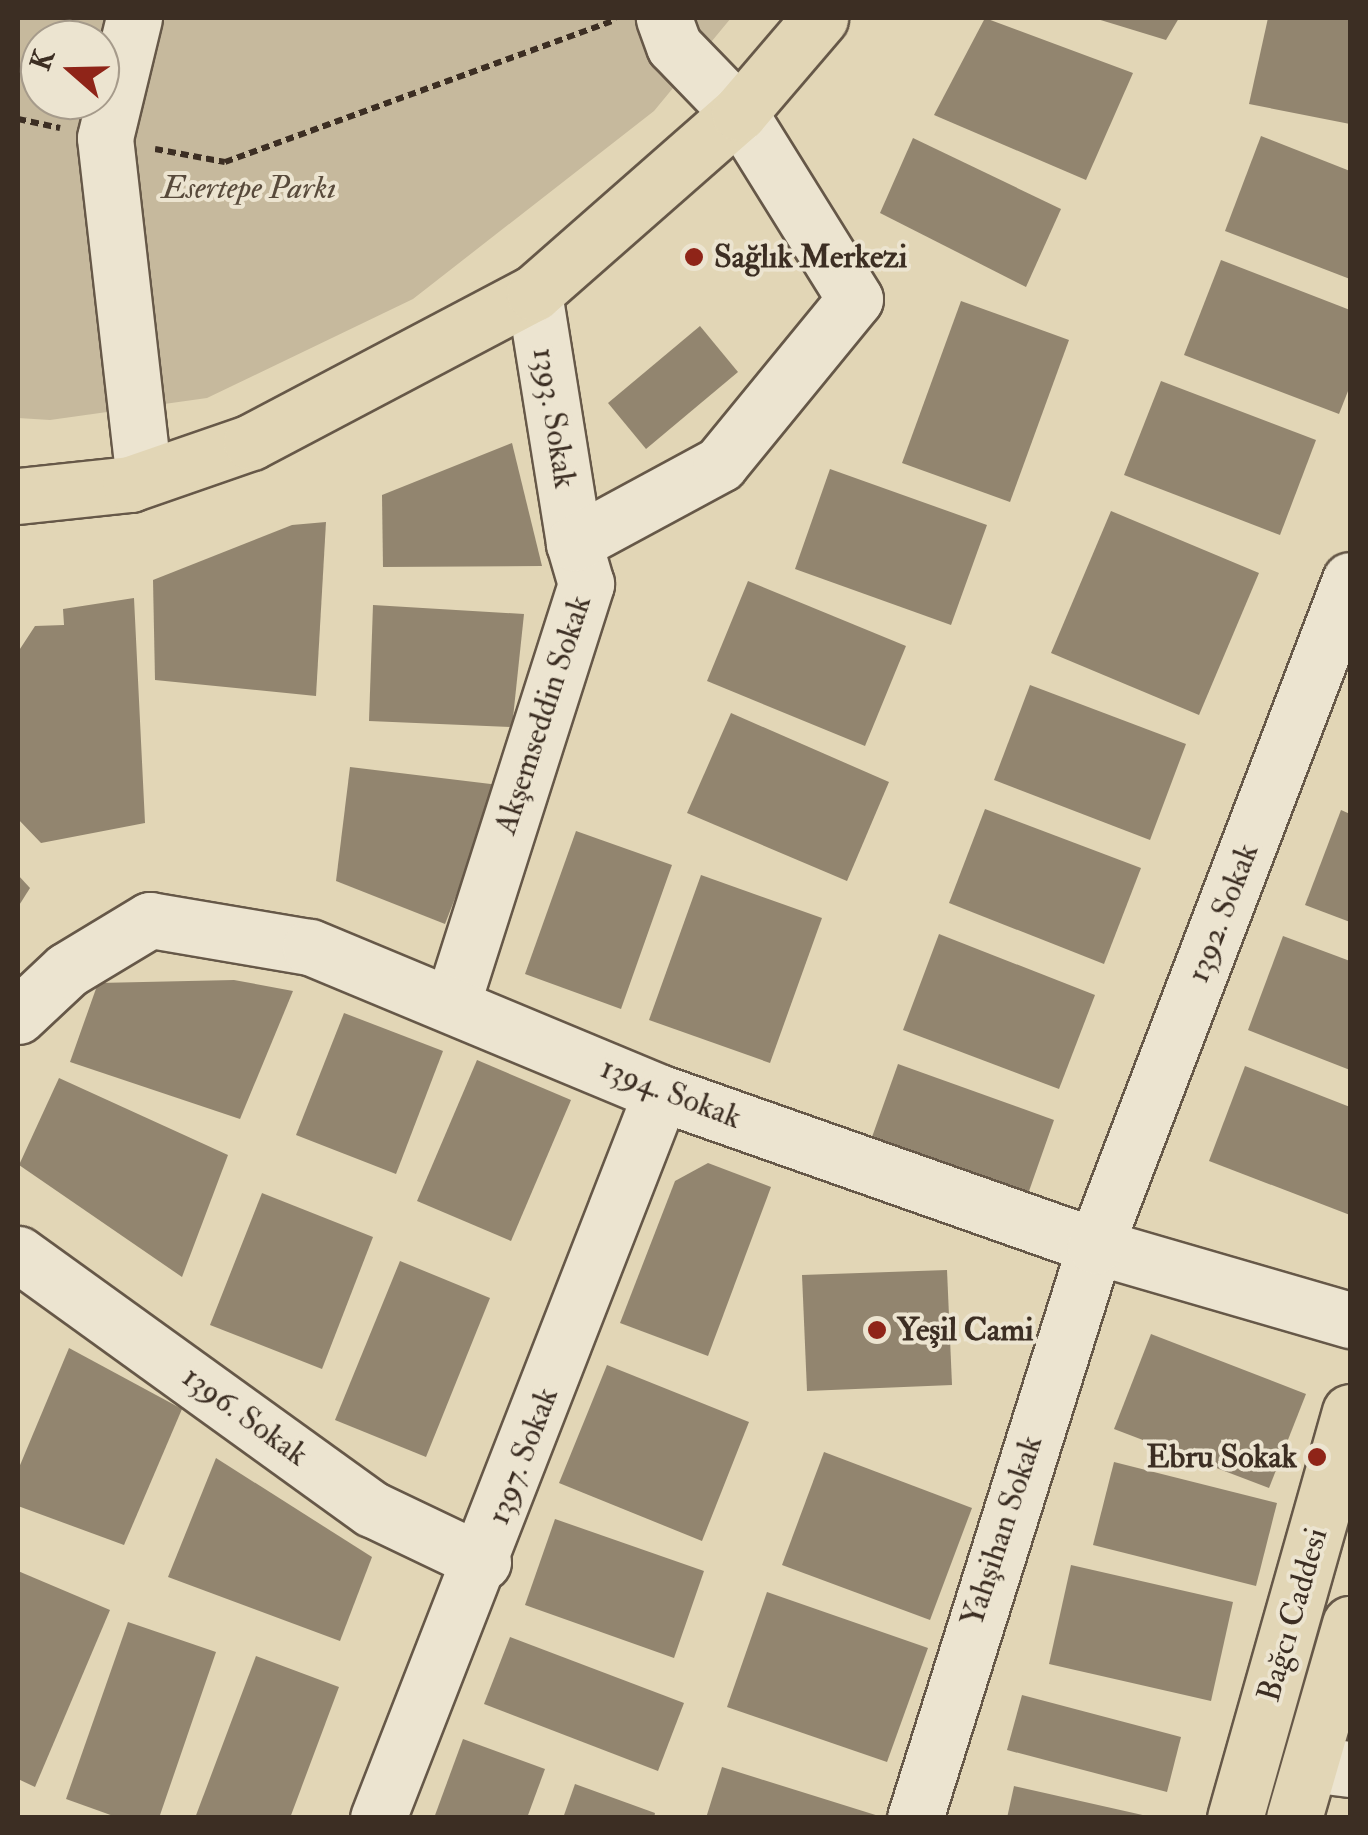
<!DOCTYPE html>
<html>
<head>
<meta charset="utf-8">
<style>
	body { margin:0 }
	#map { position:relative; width:1368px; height:1835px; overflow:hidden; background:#e2d6b6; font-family:"IM FELL Double Pica",serif }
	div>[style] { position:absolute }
	.green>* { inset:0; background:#c6b99d }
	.building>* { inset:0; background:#92856f }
	.path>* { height:6px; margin-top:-3px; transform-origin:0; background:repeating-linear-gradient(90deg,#3c2e23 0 8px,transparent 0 13px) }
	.roads { filter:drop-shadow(2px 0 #665848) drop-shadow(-2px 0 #665848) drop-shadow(0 2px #665848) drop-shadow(0 -2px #665848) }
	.minor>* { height:55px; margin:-27.5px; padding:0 27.5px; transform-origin:27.5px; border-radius:27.5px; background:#ece4d0 }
	.major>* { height:55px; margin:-27.5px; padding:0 27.5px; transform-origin:27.5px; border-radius:27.5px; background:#e2d6b6 }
	.dots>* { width:28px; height:28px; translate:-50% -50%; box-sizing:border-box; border:5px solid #ece4d0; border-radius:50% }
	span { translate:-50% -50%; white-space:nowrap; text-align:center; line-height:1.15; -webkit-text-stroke:8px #ece4d0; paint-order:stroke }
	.park-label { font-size:32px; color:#584a3b; font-style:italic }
	.poi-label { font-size:32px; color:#3c2e23; font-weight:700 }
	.left { translate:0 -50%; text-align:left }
	.right { translate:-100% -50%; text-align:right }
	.street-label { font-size:32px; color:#3c2e23 }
	.frame { position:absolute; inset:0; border:20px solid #3c2e23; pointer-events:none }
	.north { position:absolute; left:20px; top:20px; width:100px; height:100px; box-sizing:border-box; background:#ece4d0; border:2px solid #a69b8b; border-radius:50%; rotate:290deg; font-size:28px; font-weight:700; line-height:40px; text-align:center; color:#3c2e23 }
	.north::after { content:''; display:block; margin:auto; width:35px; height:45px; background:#8f2418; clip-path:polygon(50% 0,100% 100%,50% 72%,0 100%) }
</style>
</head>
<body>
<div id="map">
	<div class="green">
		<i style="clip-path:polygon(evenodd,18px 18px,731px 18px,654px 111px,413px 299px,207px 398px,50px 420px,18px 418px,18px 18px,40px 40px,100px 40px,100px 100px,40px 100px,40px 40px)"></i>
	</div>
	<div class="building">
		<i style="clip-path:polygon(985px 18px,1133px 73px,1086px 180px,934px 115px)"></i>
		<i style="clip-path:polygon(1094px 18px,1179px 18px,1166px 40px)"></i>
		<i style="clip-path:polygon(1268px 18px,1350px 18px,1350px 124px,1249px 104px)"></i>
		<i style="clip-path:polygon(1261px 136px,1350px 171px,1350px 279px,1225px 231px)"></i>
		<i style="clip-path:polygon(913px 138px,1061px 209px,1026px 287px,880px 213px)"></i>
		<i style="clip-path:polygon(1221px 260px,1350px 310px,1350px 386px,1339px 414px,1184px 355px)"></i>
		<i style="clip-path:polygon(961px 301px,1069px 340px,1010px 502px,902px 463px)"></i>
		<i style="clip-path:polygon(700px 326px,738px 372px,646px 449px,608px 403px)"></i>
		<i style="clip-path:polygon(1161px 381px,1316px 440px,1280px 535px,1124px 475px)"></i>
		<i style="clip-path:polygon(512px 443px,542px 566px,383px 567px,382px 495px)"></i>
		<i style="clip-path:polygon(830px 469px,987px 525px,951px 625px,795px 569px)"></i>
		<i style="clip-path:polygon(1111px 511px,1259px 573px,1199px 715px,1051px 653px)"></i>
		<i style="clip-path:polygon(326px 522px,316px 696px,155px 680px,153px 580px,292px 525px)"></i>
		<i style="clip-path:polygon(748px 581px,906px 646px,865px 746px,707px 681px)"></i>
		<i style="clip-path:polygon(134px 598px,145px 823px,41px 843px,18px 819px,18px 652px,35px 626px,64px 625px,63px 609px)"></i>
		<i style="clip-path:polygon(373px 605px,524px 614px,512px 727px,369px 721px)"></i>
		<i style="clip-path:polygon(1030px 685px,1186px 744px,1150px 840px,994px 780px)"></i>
		<i style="clip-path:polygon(731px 713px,889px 782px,847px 881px,687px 813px)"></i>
		<i style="clip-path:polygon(350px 767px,499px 785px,445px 924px,336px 881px)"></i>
		<i style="clip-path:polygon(985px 809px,1141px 868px,1104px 964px,949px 903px)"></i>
		<i style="clip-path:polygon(1341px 810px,1350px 814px,1350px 922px,1305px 905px)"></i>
		<i style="clip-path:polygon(576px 831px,672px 865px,621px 1009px,525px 974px)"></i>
		<i style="clip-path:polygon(18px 875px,30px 888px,18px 907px)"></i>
		<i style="clip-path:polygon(701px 875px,822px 918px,770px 1063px,649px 1020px)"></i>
		<i style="clip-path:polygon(939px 934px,1095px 995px,1059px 1089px,903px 1030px)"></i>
		<i style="clip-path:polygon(1283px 936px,1350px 961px,1350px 1070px,1248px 1030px)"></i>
		<i style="clip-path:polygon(234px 980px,293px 991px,240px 1119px,70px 1062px,98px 983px)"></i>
		<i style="clip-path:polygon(344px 1013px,443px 1051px,396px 1174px,296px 1135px)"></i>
		<i style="clip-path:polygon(477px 1060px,571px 1100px,511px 1241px,417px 1201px)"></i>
		<i style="clip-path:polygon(898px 1064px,1054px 1120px,1028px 1194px,872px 1137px)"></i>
		<i style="clip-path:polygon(1245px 1066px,1350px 1107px,1350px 1215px,1209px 1161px)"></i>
		<i style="clip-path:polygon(59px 1078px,228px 1155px,182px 1277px,19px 1165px)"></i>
		<i style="clip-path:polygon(708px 1163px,771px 1187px,708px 1356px,620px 1323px,675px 1181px)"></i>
		<i style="clip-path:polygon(262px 1193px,373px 1237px,322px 1369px,210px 1325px)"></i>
		<i style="clip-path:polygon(400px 1261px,490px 1298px,426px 1457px,335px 1420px)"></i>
		<i style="clip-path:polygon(947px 1270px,952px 1385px,807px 1391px,802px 1275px)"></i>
		<i style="clip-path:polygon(1151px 1334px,1306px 1394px,1269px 1488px,1114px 1429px)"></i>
		<i style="clip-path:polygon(69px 1348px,182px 1409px,124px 1545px,18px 1506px,18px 1470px)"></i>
		<i style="clip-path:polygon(607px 1365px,749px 1422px,702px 1541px,559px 1483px)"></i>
		<i style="clip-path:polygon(824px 1452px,972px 1508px,930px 1620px,782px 1565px)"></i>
		<i style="clip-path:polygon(216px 1458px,372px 1557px,340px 1641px,168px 1577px)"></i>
		<i style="clip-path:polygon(1114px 1462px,1277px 1503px,1256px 1586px,1093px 1545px)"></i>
		<i style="clip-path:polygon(555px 1519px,704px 1571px,674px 1658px,525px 1605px)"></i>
		<i style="clip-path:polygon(1071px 1565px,1233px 1602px,1211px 1701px,1049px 1664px)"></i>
		<i style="clip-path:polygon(18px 1571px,110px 1610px,35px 1787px,18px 1779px)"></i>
		<i style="clip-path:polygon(767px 1592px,928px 1648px,887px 1762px,727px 1707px)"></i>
		<i style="clip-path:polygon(128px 1622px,216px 1652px,159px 1818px,119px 1818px,66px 1799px)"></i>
		<i style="clip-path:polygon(510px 1637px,684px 1703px,658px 1771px,484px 1704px)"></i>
		<i style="clip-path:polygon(256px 1656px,339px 1687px,290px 1818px,195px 1818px)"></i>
		<i style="clip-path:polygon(1022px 1695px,1181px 1737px,1167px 1792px,1007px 1750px)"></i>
		<i style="clip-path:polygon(463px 1739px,545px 1769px,527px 1818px,434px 1818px)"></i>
		<i style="clip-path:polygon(722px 1767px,882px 1817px,882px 1818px,706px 1818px)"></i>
		<i style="clip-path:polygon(575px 1784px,655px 1813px,654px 1818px,563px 1818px)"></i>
		<i style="clip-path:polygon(1014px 1786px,1147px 1816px,1147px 1818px,1007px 1818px)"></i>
	</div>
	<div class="path">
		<i style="left:18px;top:119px;width:43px;rotate:12.1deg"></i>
		<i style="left:155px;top:149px;width:71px;rotate:10.5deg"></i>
		<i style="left:225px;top:162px;width:416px;rotate:-20deg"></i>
	</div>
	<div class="roads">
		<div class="minor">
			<i style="left:134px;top:18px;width:123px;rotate:103.6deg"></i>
			<i style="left:105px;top:138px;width:343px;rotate:83.5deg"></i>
			<i style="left:534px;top:293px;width:253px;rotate:80.9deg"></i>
			<i style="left:453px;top:1001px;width:438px;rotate:-72.3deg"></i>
			<i style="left:586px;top:584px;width:43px;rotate:-106.3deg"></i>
			<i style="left:574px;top:543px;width:166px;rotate:-28.4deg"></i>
			<i style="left:720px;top:464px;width:213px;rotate:-50.7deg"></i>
			<i style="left:855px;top:299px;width:219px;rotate:-121.9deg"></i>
			<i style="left:739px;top:113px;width:93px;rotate:-134.1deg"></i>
			<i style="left:674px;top:46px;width:30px;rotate:-110deg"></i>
			<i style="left:18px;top:1016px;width:67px;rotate:-43.2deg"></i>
			<i style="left:67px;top:970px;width:97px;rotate:-31.1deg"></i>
			<i style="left:150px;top:920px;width:162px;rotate:9.6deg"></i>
			<i style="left:310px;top:947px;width:380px;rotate:22.6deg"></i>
			<i style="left:661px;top:1093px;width:460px;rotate:19.4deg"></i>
			<i style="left:1095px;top:1246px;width:266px;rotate:16.2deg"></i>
			<i style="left:18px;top:1254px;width:436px;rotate:35.8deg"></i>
			<i style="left:372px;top:1509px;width:123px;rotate:25.5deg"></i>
			<i style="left:1310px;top:1764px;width:40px;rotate:7.1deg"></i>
			<i style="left:378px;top:1818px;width:778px;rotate:-68.68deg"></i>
			<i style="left:915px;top:1818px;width:600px;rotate:-72.53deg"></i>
			<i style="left:1095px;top:1246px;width:713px;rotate:-69.05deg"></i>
		</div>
		<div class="major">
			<i style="left:18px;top:496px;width:113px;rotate:-6.1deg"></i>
			<i style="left:130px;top:484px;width:128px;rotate:-19.1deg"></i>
			<i style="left:251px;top:442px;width:320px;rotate:-27.8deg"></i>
			<i style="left:534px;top:293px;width:273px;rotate:-41.3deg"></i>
			<i style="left:739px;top:113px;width:125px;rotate:-49.5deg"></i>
			<i style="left:1235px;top:1818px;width:422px;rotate:-74.2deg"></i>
			<i style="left:1294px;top:1818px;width:202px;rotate:-73.9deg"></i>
		</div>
	</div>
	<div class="dots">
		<i style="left:694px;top:257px;background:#8f2418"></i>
		<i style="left:877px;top:1330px;background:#8f2418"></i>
		<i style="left:1317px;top:1457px;background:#8f2418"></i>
	</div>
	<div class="park-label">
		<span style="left:249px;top:188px">Esertepe Parkı</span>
	</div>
	<div class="poi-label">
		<span class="left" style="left:714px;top:257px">Sağlık Merkezi</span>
		<span class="left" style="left:897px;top:1330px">Yeşil Cami</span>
		<span class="right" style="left:1297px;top:1457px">Ebru Sokak</span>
	</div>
	<div class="street-label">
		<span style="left:554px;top:418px;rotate:81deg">1393. Sokak</span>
		<span style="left:543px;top:715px;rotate:-72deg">Akşemseddin Sokak</span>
		<span style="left:1223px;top:913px;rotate:-69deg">1392. Sokak</span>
		<span style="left:671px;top:1093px;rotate:21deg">1394. Sokak</span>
		<span style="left:245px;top:1416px;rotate:36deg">1396. Sokak</span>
		<span style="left:523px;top:1456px;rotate:-69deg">1397. Sokak</span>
		<span style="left:1002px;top:1531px;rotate:-72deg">Yahşihan Sokak</span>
		<span style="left:1293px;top:1615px;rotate:-74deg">Bağcı Caddesi</span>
	</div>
	<div class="frame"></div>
	<div class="north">K</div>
</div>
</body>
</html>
